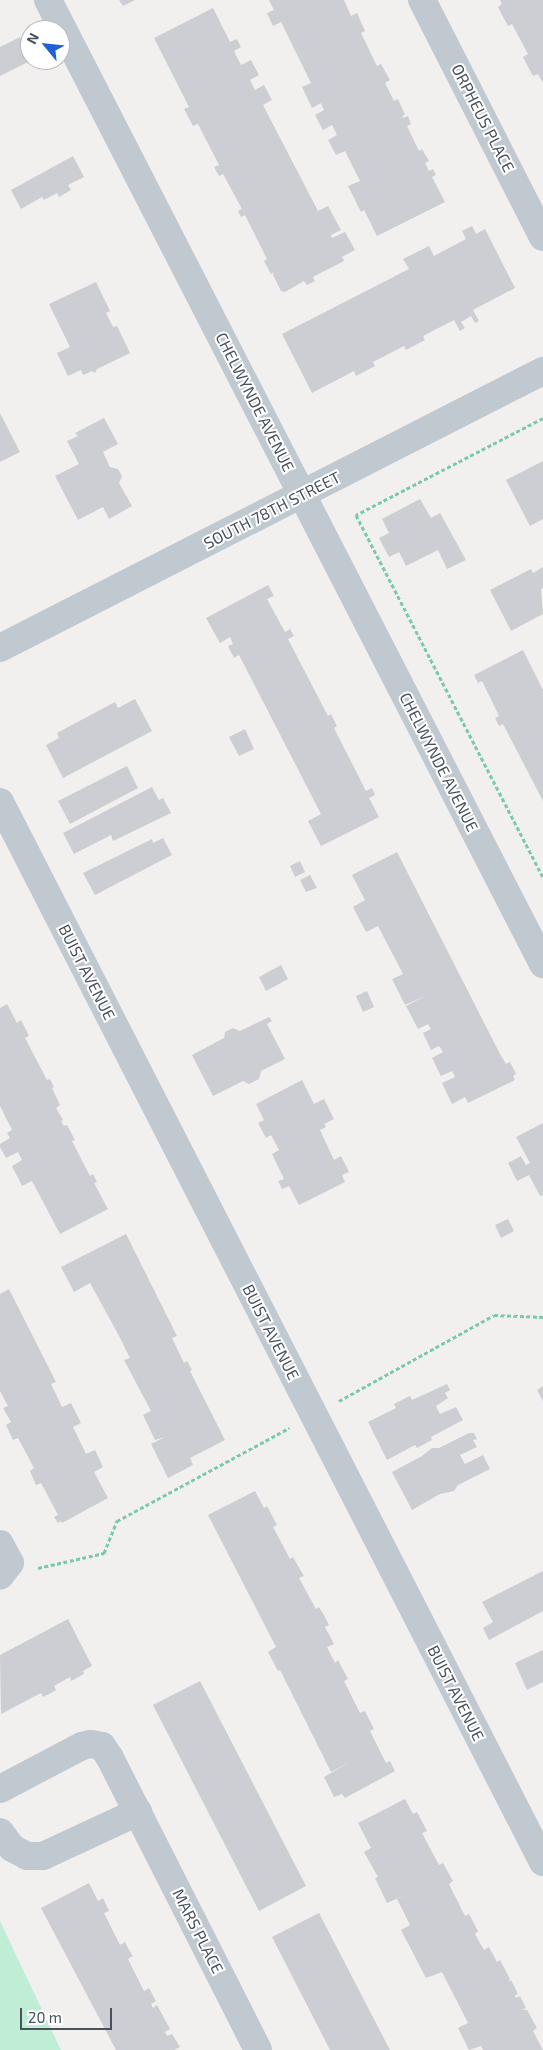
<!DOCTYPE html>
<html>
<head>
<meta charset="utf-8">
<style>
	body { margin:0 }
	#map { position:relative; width:543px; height:2050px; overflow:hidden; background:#f2efef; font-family:"Exo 2",sans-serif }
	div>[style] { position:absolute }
	.green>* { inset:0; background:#bfedd5 }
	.building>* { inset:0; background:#ccced3 }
	.path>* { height:3px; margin-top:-1.5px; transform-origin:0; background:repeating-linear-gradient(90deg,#79caa9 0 4px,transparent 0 6.5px) }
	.minor>* { height:28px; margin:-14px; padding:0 14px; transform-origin:14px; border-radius:14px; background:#c0c8d0 }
	.tertiary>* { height:28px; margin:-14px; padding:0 14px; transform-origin:14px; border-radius:14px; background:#c0c8d0 }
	span { translate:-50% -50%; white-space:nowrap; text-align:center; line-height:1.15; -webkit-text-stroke:4px #fff; paint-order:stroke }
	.street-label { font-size:16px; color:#48515c }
	.north { position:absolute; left:20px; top:20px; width:50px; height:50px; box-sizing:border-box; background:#fff; border:1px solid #b6b9be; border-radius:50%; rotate:298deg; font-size:14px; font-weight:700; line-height:20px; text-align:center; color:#48515c }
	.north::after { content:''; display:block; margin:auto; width:18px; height:22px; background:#2061da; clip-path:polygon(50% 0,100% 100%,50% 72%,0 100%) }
	.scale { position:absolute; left:20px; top:2008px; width:92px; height:22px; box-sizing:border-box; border:2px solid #48515c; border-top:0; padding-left:6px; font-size:15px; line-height:18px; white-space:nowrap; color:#48515c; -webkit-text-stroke:4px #fff; paint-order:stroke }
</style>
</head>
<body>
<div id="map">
	<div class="green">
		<i style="clip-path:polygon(0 1921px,61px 2050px,0 2050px)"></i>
	</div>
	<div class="building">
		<i style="clip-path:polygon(119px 0,135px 0,123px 6px)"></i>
		<i style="clip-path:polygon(269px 0,344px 0,351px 16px,357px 13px,365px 31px,361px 33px,377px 66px,381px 64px,390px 80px,385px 83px,394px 101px,398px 99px,405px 115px,402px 116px,403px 118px,408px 116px,411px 124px,407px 126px,419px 151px,422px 149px,429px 161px,425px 163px,429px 171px,433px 169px,436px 175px,432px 177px,445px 202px,377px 236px,364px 210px,361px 212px,348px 186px,360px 181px,345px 151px,336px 155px,328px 140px,337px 135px,332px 125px,323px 130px,315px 115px,324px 110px,321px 103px,312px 108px,302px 87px,311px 83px,281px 22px,273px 26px,267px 13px,274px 10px)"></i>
		<i style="clip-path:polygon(500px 0,543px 0,543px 83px,538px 74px,533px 76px,527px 65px,523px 57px,528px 54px,512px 24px,508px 26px,502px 15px,498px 7px,502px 4px)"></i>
		<i style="clip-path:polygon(213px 8px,230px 42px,237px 39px,241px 47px,234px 51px,241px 65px,251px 60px,259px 75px,250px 80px,255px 90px,264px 85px,272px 100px,263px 105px,318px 211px,328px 206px,341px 230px,331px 235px,332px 238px,345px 232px,355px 250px,342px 257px,344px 261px,313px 277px,315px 281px,307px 285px,304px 281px,285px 292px,281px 291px,273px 275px,274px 272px,271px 274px,264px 261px,267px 259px,245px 215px,241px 217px,238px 211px,242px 209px,223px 174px,219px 176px,214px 167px,219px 165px,198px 124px,193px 126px,184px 109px,189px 107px,154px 38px)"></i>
		<i style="clip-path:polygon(20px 37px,30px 61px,0 76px,0 47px)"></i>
		<i style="clip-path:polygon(73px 156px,84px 177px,68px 185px,71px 190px,59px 197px,57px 193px,44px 200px,42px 197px,21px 209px,11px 190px)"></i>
		<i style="clip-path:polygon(472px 226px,476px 234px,485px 229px,515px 288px,473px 310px,479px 321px,475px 323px,471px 316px,461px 322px,465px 328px,460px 331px,454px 320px,423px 336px,425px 340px,406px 350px,404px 346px,373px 362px,375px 366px,356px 376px,354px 371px,312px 393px,282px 334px,409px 269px,403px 259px,429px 246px,434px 256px,466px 239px,462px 231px)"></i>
		<i style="clip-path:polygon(96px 282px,110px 311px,106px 313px,113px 327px,117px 326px,130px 353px,97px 369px,95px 373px,92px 371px,83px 375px,81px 370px,68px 376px,57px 353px,70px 347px,49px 304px)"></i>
		<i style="clip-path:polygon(0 413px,20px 452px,0 462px)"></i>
		<i style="clip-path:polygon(104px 418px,118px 444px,103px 452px,110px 467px,118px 469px,122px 476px,119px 483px,132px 506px,109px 519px,103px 507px,78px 520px,55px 476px,79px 464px,67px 441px,78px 436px,75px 433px)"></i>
		<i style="clip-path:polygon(543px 461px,543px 519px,530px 526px,506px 480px)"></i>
		<i style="clip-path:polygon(420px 499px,431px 518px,440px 513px,466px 560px,447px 569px,438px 550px,406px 566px,399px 552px,389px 557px,379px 538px,389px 533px,382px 519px)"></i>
		<i style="clip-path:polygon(543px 567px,543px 588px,541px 589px,543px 614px,511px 631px,490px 590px,531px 569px,533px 573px)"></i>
		<i style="clip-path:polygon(268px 585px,274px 596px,267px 599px,285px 632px,290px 629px,294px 636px,288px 639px,289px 641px,328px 716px,331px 714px,337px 726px,334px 728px,366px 791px,372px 788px,375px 795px,369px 798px,379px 817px,321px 846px,308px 821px,321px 814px,239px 655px,234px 658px,228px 646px,233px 644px,230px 637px,220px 643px,206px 618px)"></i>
		<i style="clip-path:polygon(523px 650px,543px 690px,543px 801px,503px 724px,499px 726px,495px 718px,499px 716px,482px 681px,478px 683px,474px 675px)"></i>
		<i style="clip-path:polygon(135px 699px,152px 731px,63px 778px,46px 745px,59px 738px,57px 733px,115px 702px,118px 708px)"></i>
		<i style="clip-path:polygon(245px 729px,254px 749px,239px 756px,229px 737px)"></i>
		<i style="clip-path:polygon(127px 766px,138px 788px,70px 824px,58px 801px)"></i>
		<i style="clip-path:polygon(152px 787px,159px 800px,163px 798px,171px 813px,113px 841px,111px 835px,74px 854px,63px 833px)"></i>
		<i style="clip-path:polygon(163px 838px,172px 855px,95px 895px,83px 873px,152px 839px,153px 843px)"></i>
		<i style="clip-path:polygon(397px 852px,500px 1054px,506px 1064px,510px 1062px,516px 1074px,513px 1076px,515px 1080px,468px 1103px,465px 1097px,452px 1104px,442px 1083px,455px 1077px,452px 1071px,441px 1076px,432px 1058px,443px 1052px,439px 1046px,431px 1050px,423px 1033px,431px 1029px,428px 1024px,418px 1029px,406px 1006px,427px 995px,405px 1005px,392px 979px,403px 974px,378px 926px,366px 932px,353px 907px,365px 900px,352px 875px)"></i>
		<i style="clip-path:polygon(300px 861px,305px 872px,295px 877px,290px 866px)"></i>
		<i style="clip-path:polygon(310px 875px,317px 888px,306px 892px,300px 880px)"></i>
		<i style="clip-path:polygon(281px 965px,288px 979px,266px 991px,259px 977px)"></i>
		<i style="clip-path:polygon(367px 991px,374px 1007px,363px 1012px,356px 996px)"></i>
		<i style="clip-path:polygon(7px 1004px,17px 1023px,21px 1020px,29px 1036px,25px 1038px,47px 1080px,50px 1079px,54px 1087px,52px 1088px,60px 1105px,56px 1108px,63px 1120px,61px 1121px,64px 1126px,67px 1125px,75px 1140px,72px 1141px,90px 1176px,93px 1174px,97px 1182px,94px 1183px,108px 1209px,60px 1234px,32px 1181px,22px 1186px,12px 1166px,22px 1160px,18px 1152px,6px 1158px,0 1147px,0 1144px,10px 1138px,7px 1133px,12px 1130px,0 1106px,0 1008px)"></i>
		<i style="clip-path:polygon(269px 1017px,272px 1021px,267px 1024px,285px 1059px,261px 1071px,259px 1079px,249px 1084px,243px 1081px,213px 1096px,192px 1055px,224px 1038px,225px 1032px,233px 1028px,240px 1031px)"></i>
		<i style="clip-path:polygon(302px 1080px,314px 1104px,324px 1099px,334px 1119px,324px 1124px,326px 1127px,320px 1130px,334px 1160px,341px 1156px,349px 1172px,342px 1175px,345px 1182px,299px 1205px,289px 1186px,282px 1189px,278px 1181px,284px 1179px,272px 1154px,279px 1150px,271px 1135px,266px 1138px,258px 1123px,264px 1120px,256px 1104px)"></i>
		<i style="clip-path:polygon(543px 1123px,543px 1195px,540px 1196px,529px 1175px,517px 1181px,508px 1163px,521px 1156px,526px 1165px,530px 1163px,516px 1137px)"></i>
		<i style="clip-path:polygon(508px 1219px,514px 1231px,501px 1238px,495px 1225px)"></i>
		<i style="clip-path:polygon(126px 1234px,177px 1336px,172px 1338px,184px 1363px,187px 1361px,192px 1370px,190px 1371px,225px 1440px,190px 1458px,193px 1465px,168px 1478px,151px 1444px,165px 1437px,155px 1440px,143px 1415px,151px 1411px,124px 1360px,130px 1358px,118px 1334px,90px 1283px,74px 1292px,61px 1267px)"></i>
		<i style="clip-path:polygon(9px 1289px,56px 1382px,51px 1384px,62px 1407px,71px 1403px,81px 1423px,73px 1427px,86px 1454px,95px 1450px,103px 1467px,94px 1472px,108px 1498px,62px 1523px,61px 1521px,58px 1523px,54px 1517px,58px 1515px,41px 1483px,36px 1485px,30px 1471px,34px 1468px,18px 1438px,13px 1440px,6px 1425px,11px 1422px,3px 1408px,8px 1406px,0 1391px,0 1294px)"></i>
		<i style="clip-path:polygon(447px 1384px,450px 1390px,445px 1393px,448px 1398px,436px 1406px,440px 1414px,456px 1407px,463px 1420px,431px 1437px,432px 1440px,417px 1448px,415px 1445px,387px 1460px,368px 1422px,396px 1408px,394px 1404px,410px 1396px,412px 1400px)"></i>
		<i style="clip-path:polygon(543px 1386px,543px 1401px,537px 1390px)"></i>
		<i style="clip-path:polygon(469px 1433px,474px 1433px,477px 1439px,473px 1440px,477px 1447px,460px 1455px,465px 1464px,483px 1455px,490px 1469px,458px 1485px,454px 1491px,440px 1494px,412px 1510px,392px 1472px,422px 1456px,432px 1448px,439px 1448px)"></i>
		<i style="clip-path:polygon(255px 1491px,264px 1508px,267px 1506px,277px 1525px,273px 1527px,290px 1559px,293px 1557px,298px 1566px,304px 1576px,299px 1578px,316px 1609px,319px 1607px,325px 1617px,329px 1625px,325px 1627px,334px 1644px,327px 1647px,335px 1663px,338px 1660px,348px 1679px,344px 1681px,360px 1713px,365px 1711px,374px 1729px,370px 1731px,386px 1763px,390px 1761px,395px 1771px,345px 1798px,342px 1794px,334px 1797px,324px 1777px,352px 1761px,331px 1772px,280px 1670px,278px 1671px,268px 1652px,276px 1647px,208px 1515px)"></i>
		<i style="clip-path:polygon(543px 1571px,543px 1611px,489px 1640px,483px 1628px,493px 1622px,482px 1602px)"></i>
		<i style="clip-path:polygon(68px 1619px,92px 1666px,83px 1671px,84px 1674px,71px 1681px,70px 1677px,54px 1686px,56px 1690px,49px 1694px,43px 1697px,41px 1693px,1px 1714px,0 1655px)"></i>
		<i style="clip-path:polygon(543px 1650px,543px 1682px,527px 1690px,515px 1663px)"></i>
		<i style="clip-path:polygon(200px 1681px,306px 1886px,259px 1911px,153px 1705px)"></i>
		<i style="clip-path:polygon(405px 1799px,413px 1814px,417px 1812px,427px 1831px,422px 1833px,439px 1865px,443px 1863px,453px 1881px,449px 1884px,465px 1916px,469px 1914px,478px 1931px,475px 1934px,484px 1950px,489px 1947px,497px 1962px,500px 1960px,510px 1979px,508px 1982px,511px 1980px,518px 1994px,515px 1995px,516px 1998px,520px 1996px,526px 2008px,522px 2010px,527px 2010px,537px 2028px,533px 2031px,543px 2050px,483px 2050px,481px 2046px,469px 2050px,458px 2028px,468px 2023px,442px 1972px,426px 1978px,401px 1930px,410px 1925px,397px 1899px,405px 1895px,387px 1903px,375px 1878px,378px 1877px,364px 1852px,371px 1848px,358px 1823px)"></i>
		<i style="clip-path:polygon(89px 1883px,98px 1901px,103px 1898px,109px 1911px,104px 1913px,120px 1945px,125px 1942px,129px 1950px,133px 1956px,128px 1959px,144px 1991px,149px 1988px,156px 2001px,151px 2004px,153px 2008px,157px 2005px,170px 2029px,165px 2032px,167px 2036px,172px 2034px,180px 2047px,174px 2050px,116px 2050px,41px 1908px)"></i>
		<i style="clip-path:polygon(319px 1913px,378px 2027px,390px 2050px,330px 2050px,272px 1937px)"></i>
	</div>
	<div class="path">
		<i style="left:543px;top:418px;width:211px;rotate:152.6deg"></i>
		<i style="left:356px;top:515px;width:407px;rotate:62.7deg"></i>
		<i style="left:339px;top:1401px;width:177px;rotate:-29deg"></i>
		<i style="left:494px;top:1315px;width:49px;rotate:2.3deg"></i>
		<i style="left:38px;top:1568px;width:68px;rotate:-12.8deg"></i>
		<i style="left:104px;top:1553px;width:35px;rotate:-68deg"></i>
		<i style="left:117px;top:1521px;width:196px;rotate:-28.4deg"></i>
	</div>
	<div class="minor">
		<i style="left:48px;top:0;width:1084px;rotate:62.82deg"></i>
		<i style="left:422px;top:0;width:266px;rotate:63deg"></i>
		<i style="left:0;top:1544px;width:21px;rotate:62deg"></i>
		<i style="left:10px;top:1563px;width:16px;rotate:128deg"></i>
		<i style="left:0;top:1789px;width:93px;rotate:-27.7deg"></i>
		<i style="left:82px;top:1746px;width:9px;rotate:-13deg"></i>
		<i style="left:91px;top:1744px;width:11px;rotate:10deg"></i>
		<i style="left:102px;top:1746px;width:14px;rotate:56deg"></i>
		<i style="left:110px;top:1758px;width:327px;rotate:63.1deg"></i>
		<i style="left:0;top:1832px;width:20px;rotate:53deg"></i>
		<i style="left:12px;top:1848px;width:17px;rotate:28deg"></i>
		<i style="left:27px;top:1856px;width:16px"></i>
		<i style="left:43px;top:1856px;width:105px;rotate:-24.9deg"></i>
	</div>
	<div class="tertiary">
		<i style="left:0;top:648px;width:610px;rotate:-27.03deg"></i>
		<i style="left:0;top:802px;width:1191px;rotate:62.88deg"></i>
	</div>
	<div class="street-label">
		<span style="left:483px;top:118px;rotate:63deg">ORPHEUS PLACE</span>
		<span style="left:255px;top:402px;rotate:63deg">CHELWYNDE AVENUE</span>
		<span style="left:272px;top:510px;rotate:-27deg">SOUTH 78TH STREET</span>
		<span style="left:439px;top:762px;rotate:63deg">CHELWYNDE AVENUE</span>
		<span style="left:87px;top:972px;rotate:63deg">BUIST AVENUE</span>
		<span style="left:271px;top:1332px;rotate:63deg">BUIST AVENUE</span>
		<span style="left:456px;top:1693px;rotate:63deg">BUIST AVENUE</span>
		<span style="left:198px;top:1931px;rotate:63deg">MARS PLACE</span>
	</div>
	<div class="north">N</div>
	<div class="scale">20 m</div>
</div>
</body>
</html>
